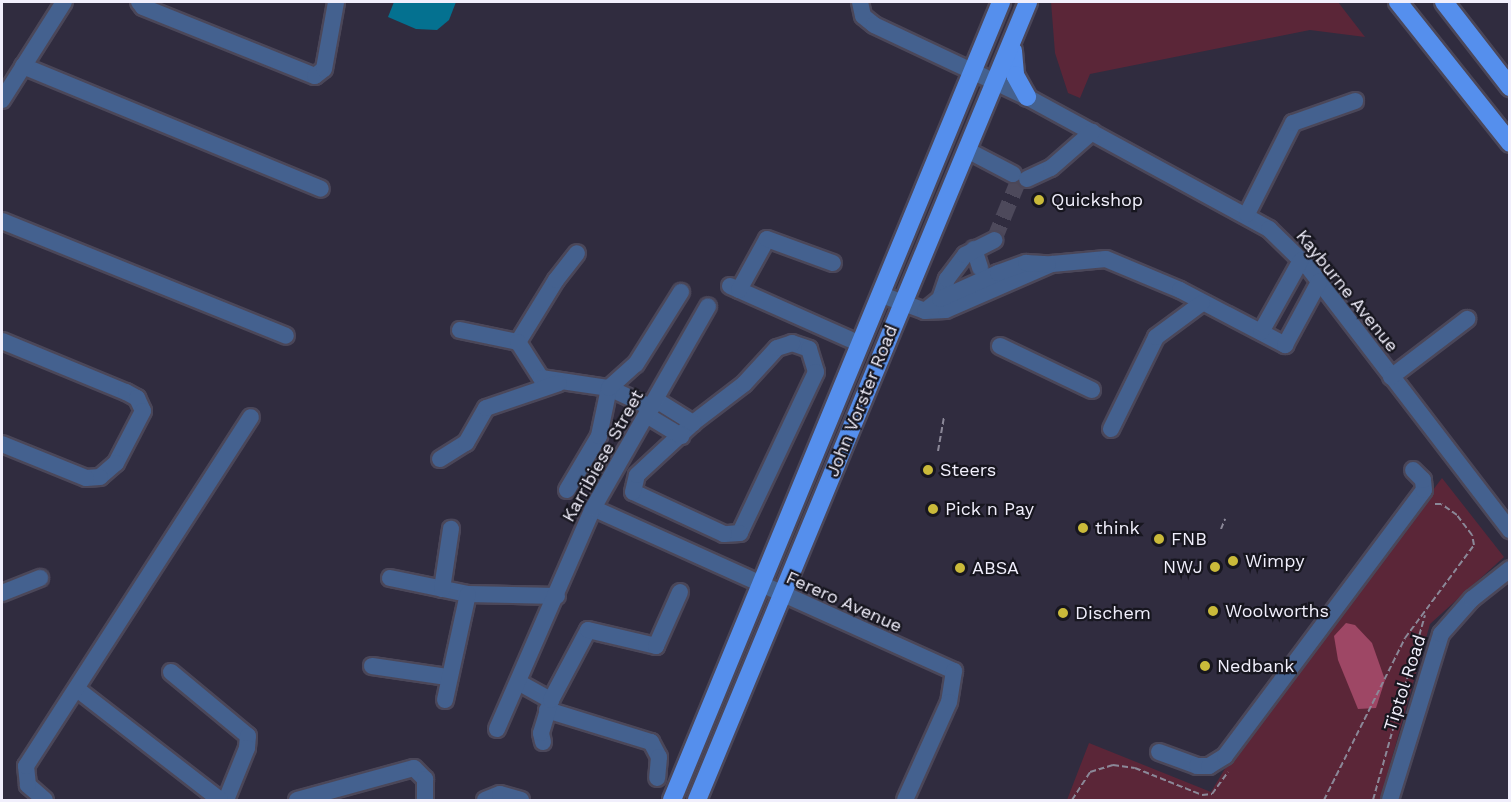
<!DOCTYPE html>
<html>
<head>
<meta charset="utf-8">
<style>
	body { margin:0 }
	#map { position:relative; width:1511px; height:802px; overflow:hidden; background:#302c3f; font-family:"Work Sans",sans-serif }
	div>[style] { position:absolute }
	.green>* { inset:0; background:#5b2638 }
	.forest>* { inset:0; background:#9e4765 }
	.water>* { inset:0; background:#047190 }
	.minor-tunnel>* { height:16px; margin-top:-8px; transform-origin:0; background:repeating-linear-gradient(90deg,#4d495b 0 16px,transparent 0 24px) }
	.path>* { height:2px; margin-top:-1px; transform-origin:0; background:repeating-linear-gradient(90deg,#8b8898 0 6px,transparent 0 9px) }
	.roads { filter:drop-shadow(2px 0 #4b4759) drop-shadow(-2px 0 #4b4759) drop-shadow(0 2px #4b4759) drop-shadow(0 -2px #4b4759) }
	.minor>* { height:16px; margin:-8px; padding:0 8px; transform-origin:8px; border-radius:8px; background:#44618f }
	.major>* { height:18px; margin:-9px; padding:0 9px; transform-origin:9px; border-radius:9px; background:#558fed }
	.dots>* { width:16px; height:16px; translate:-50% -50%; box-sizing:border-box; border:3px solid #17161f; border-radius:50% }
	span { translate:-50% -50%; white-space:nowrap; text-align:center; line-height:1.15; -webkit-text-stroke:4.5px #17161f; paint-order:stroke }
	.poi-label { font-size:18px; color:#f1effc }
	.left { translate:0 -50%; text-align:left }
	.right { translate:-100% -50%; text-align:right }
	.street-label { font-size:18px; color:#f1effc }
	.frame { position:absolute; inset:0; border:3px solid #f1effc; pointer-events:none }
</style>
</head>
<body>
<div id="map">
	<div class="green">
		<i style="clip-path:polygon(1051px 2px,1338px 2px,1365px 37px,1310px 30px,1090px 74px,1080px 98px,1068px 93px,1055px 53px)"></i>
		<i style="clip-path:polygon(1442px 478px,1504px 557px,1430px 624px,1380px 800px,1067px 800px,1089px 743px,1211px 792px,1232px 757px)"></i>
	</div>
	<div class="forest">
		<i style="clip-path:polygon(1346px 623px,1355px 625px,1372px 643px,1385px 680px,1376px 708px,1358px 709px,1338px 660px,1334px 636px)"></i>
	</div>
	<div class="water">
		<i style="clip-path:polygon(394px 2px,456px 2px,449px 20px,437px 30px,416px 29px,388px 17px)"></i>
	</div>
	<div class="minor-tunnel">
		<i style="left:994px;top:240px;width:68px;rotate:-67.6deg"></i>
	</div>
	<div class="path">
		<i style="left:938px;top:451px;width:34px;rotate:-80deg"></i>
		<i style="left:1221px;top:529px;width:11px;rotate:-68deg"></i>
		<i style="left:1072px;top:800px;width:33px;rotate:-57deg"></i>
		<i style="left:1090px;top:772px;width:24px;rotate:-17deg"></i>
		<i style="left:1113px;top:765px;width:22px;rotate:8deg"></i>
		<i style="left:1135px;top:768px;width:72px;rotate:21.9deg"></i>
		<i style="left:1202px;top:795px;width:10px;rotate:-6deg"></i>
		<i style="left:1212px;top:794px;width:27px;rotate:-54deg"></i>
		<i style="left:1324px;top:800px;width:181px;rotate:-63.4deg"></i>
		<i style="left:1405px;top:638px;width:116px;rotate:-53.4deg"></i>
		<i style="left:1474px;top:545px;width:10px;rotate:-101deg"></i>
		<i style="left:1472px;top:535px;width:25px;rotate:-127deg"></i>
		<i style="left:1457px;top:515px;width:19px;rotate:-145deg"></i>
		<i style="left:1441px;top:504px;width:8px;rotate:180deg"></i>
		<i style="left:1373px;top:800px;width:192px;rotate:-74.3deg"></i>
	</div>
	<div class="roads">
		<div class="minor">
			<i style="left:139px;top:2px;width:6px;rotate:51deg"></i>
			<i style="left:143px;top:7px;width:185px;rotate:21.9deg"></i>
			<i style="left:315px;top:76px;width:11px;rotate:-38deg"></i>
			<i style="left:324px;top:69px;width:68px;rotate:-79.8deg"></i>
			<i style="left:860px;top:2px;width:14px;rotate:78deg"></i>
			<i style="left:863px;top:16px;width:14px;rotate:39deg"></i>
			<i style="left:874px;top:25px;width:169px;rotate:25.2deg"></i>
			<i style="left:1027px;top:97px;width:276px;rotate:28.6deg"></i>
			<i style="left:1269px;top:229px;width:54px;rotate:44.3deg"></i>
			<i style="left:1308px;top:267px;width:332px;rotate:52.5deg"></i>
			<i style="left:23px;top:66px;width:322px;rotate:22.4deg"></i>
			<i style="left:2px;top:100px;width:116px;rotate:-57.7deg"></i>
			<i style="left:967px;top:150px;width:52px;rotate:27.6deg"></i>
			<i style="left:1027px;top:179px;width:26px;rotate:-25deg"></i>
			<i style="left:1051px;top:168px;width:55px;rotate:-41.3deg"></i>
			<i style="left:1247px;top:214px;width:102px;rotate:-63.2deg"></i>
			<i style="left:1293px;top:123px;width:66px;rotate:-19.5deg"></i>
			<i style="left:2px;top:221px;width:306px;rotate:22deg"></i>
			<i style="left:974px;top:249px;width:20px;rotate:72deg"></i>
			<i style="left:730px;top:286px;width:142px;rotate:24deg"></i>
			<i style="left:739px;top:290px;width:58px;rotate:-61.2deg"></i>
			<i style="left:767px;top:239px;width:70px;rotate:20deg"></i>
			<i style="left:882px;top:295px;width:46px;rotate:20.4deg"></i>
			<i style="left:925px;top:311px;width:21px;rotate:-3deg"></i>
			<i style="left:946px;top:310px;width:116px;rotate:-23.5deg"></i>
			<i style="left:1052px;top:264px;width:54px;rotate:-5.3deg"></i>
			<i style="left:1106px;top:259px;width:80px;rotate:22.7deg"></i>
			<i style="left:1180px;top:290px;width:119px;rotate:27.6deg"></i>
			<i style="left:1285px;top:345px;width:72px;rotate:-61.6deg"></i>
			<i style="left:940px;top:299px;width:21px;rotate:-71deg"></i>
			<i style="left:947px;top:279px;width:30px;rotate:-53deg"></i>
			<i style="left:965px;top:255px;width:33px;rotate:-27deg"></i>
			<i style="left:925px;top:311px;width:19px;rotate:-39deg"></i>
			<i style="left:940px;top:299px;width:64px;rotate:-24.1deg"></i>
			<i style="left:998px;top:273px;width:30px;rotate:-20deg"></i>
			<i style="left:1026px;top:263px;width:22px;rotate:3deg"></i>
			<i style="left:460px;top:330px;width:59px;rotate:11.7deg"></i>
			<i style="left:518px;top:342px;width:73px;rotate:-58.5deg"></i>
			<i style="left:556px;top:280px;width:34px;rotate:-52deg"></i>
			<i style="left:1261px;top:332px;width:82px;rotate:-60.9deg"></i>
			<i style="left:2px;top:341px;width:134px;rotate:22.4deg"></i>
			<i style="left:126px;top:392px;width:13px;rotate:29deg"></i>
			<i style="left:137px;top:398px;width:14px;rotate:65deg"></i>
			<i style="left:143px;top:411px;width:59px;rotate:117.4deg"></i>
			<i style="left:116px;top:463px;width:21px;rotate:139deg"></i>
			<i style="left:100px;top:477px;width:14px;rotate:176deg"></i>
			<i style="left:86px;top:478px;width:91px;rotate:-158deg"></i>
			<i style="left:518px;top:342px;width:43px;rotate:57.4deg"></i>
			<i style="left:541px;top:378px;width:69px;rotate:8.4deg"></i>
			<i style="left:609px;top:388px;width:47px;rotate:24.9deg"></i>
			<i style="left:792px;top:343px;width:18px;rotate:19deg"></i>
			<i style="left:809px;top:349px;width:24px;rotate:73deg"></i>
			<i style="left:816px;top:372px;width:178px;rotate:115.3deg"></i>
			<i style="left:740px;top:533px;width:16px;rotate:176deg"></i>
			<i style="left:724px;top:534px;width:100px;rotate:-155.2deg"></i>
			<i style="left:633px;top:492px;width:17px;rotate:-77deg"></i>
			<i style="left:637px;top:475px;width:76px;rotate:-42.9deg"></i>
			<i style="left:693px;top:423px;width:64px;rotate:-37.4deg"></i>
			<i style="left:744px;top:384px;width:49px;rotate:-47.5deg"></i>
			<i style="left:777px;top:348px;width:16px;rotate:-18deg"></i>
			<i style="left:1000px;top:346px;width:102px;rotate:25.6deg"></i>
			<i style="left:1391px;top:377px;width:96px;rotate:-37.3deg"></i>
			<i style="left:656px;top:400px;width:44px;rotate:31.9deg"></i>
			<i style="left:648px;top:416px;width:39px;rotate:31deg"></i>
			<i style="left:1111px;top:429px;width:102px;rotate:-63.9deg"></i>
			<i style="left:1156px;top:337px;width:57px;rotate:-36.5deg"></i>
			<i style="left:440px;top:459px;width:31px;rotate:-32deg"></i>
			<i style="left:466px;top:443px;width:40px;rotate:-60.3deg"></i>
			<i style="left:486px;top:408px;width:77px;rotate:-18.9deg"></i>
			<i style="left:567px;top:490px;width:63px;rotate:-59.3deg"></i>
			<i style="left:599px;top:436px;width:49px;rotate:-78.2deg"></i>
			<i style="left:609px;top:388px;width:36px;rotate:-42deg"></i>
			<i style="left:636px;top:364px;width:85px;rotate:-58deg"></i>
			<i style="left:593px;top:508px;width:396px;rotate:24.3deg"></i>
			<i style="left:954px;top:671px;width:31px;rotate:99deg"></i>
			<i style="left:949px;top:702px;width:107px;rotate:114.2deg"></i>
			<i style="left:390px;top:578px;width:80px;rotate:11.6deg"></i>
			<i style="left:468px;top:594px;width:89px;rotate:1.3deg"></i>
			<i style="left:442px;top:589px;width:61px;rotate:-81.5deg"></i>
			<i style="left:2px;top:593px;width:41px;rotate:-21.5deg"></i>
			<i style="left:372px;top:666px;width:76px;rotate:8.3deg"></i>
			<i style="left:171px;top:672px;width:100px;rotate:39.7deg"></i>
			<i style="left:248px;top:736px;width:12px;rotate:95deg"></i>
			<i style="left:247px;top:748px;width:56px;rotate:112deg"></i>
			<i style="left:518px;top:682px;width:38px;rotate:29deg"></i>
			<i style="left:77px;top:689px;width:181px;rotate:37.8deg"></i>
			<i style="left:445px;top:700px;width:108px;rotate:-77.8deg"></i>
			<i style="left:547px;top:710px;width:109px;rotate:17.1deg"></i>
			<i style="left:651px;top:742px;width:17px;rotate:62deg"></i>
			<i style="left:659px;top:757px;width:21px;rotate:95deg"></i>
			<i style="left:497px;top:729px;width:241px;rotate:-66.5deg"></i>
			<i style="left:593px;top:508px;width:232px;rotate:-60.3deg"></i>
			<i style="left:543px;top:742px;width:9px;rotate:-103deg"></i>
			<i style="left:541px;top:733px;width:34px;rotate:-73deg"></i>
			<i style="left:551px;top:700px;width:79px;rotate:-62.1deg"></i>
			<i style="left:588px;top:630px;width:70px;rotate:13.2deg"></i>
			<i style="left:656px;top:646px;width:59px;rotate:-66deg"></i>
			<i style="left:1159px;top:752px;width:40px;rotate:20.2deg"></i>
			<i style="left:1197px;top:766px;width:12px"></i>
			<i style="left:1209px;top:766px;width:19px;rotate:-32deg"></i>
			<i style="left:1225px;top:756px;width:332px;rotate:-53.2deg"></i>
			<i style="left:1424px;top:490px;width:10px;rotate:-96deg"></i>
			<i style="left:1423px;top:480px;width:14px;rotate:-135deg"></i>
			<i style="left:45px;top:800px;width:23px;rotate:-139deg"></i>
			<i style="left:28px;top:785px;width:19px;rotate:-96deg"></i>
			<i style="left:26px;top:766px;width:415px;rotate:-57.2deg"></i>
			<i style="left:297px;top:800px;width:121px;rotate:-15.3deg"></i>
			<i style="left:414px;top:768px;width:16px;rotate:45deg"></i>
			<i style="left:425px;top:779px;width:21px;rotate:90deg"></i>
			<i style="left:485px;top:800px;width:16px;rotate:-22deg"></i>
			<i style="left:500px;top:794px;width:22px;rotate:16deg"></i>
			<i style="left:1390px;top:800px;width:174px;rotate:-72.9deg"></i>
			<i style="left:1441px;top:634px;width:47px;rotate:-48.5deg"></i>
			<i style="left:1472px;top:599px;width:48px;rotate:-38.3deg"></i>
		</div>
		<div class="major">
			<i style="left:1398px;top:2px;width:180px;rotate:51.5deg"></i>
			<i style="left:1444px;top:2px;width:108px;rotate:52.2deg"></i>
			<i style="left:1013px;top:51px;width:24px;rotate:85deg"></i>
			<i style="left:1015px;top:75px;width:25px;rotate:61deg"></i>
			<i style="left:672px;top:800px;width:863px;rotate:-67.59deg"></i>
			<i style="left:697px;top:800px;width:864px;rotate:-67.47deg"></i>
		</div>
	</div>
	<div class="dots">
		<i style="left:1039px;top:200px;background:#caba3a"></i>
		<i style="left:928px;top:470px;background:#caba3a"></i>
		<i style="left:933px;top:509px;background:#caba3a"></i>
		<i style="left:1083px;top:528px;background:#caba3a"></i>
		<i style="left:1159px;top:539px;background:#caba3a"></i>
		<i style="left:1233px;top:561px;background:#caba3a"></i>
		<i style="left:1215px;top:567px;background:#caba3a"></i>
		<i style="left:960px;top:568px;background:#caba3a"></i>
		<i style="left:1213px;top:611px;background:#caba3a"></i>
		<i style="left:1063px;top:613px;background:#caba3a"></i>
		<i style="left:1205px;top:666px;background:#caba3a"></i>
	</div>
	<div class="poi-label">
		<span class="left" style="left:1051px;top:200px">Quickshop</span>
		<span class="left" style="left:940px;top:470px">Steers</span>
		<span class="left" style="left:945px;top:509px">Pick n Pay</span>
		<span class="left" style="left:1095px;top:528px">think</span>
		<span class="left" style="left:1171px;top:539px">FNB</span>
		<span class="left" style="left:1245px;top:561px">Wimpy</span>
		<span class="right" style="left:1203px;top:567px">NWJ</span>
		<span class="left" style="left:972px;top:568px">ABSA</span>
		<span class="left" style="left:1225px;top:611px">Woolworths</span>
		<span class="left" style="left:1075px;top:613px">Dischem</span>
		<span class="left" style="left:1217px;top:666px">Nedbank</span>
	</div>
	<div class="street-label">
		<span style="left:1347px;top:291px;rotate:51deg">Kayburne Avenue</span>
		<span style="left:862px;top:401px;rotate:-68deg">John Vorster Road</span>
		<span style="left:603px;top:456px;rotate:-61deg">Karribiese Street</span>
		<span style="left:844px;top:602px;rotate:24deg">Ferero Avenue</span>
		<span style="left:1405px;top:683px;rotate:-72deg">Tiptol Road</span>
	</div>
	<div class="frame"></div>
</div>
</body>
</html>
